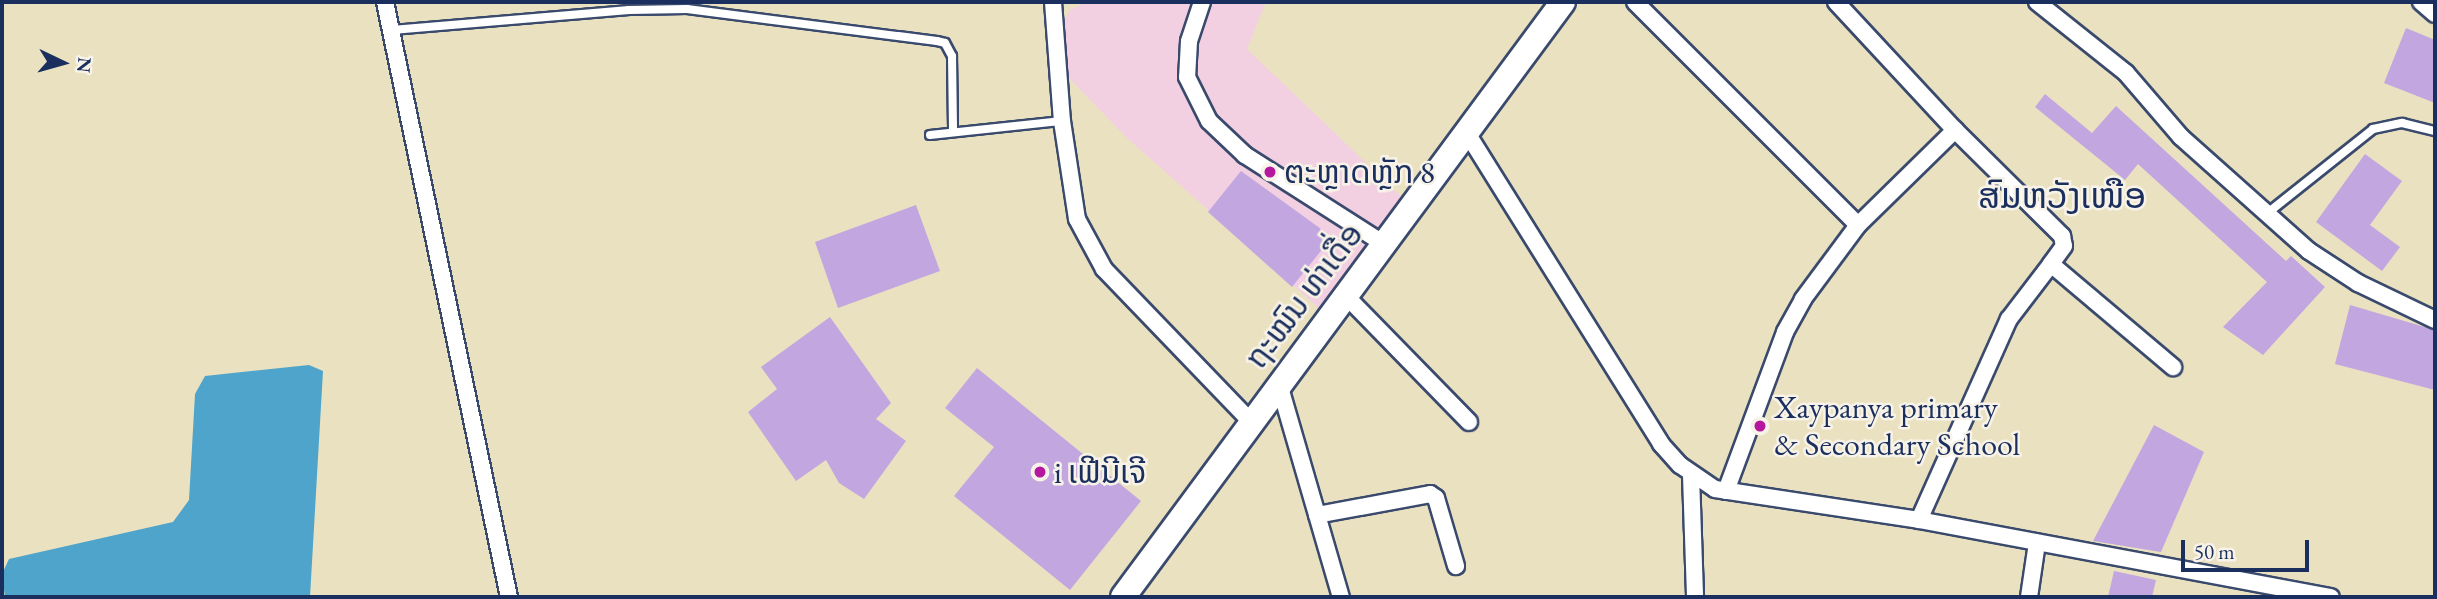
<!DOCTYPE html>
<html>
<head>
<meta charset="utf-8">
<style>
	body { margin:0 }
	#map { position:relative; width:2437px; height:599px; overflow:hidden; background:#eae1c1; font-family:"EB Garamond","Noto Sans Lao",serif }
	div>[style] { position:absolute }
	.built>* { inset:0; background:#f2cfe1 }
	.water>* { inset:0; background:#4ea4ca }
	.building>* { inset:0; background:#c2a6e0 }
	.roads { filter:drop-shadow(2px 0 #3a4a6d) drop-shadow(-2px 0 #3a4a6d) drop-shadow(0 2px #3a4a6d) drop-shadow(0 -2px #3a4a6d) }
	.lane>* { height:8px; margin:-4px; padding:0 4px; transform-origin:4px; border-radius:4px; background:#fff }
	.street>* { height:16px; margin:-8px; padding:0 8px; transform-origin:8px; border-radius:8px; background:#fff }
	.primary>* { height:24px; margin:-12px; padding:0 12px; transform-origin:12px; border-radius:12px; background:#fff }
	.dots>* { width:19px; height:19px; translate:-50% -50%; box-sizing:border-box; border:4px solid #f7f3e8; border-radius:50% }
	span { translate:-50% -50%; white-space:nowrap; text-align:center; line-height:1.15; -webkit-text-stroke:5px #f7f3e8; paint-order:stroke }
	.poi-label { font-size:32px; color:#1b2f5e }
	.left { translate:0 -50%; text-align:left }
	.street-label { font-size:32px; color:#1b2f5e }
	.quarter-label { font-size:35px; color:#1b2f5e }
	.frame { position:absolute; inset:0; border:4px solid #1b2f5e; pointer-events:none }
	.north { position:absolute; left:28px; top:28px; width:70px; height:70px; -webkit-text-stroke:5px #f7f3e8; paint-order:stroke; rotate:95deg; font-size:19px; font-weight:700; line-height:28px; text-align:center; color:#1b2f5e }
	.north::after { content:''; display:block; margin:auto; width:24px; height:32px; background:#1b2f5e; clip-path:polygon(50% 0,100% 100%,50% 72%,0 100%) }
	.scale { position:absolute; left:2181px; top:540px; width:128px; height:32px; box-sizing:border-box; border:4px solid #1b2f5e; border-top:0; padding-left:9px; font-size:21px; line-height:24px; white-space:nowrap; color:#1b2f5e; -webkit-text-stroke:5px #f7f3e8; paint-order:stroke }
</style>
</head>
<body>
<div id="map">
	<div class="built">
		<i style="clip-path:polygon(1086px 2px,1266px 2px,1247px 49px,1412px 207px,1330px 318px,1126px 137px,1046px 54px,1070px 10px)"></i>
	</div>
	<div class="water">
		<i style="clip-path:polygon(309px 365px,323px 371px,310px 597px,5px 597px,2px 574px,9px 559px,173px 522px,189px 500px,195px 394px,205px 376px)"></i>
	</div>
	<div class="building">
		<i style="clip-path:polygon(2406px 28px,2435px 40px,2435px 103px,2384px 83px)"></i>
		<i style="clip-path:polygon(2045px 94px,2092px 133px,2116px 106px,2286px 261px,2291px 256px,2325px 287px,2263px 355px,2223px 327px,2267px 282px,2138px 164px,2125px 180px,2035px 107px)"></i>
		<i style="clip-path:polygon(2365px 154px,2402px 181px,2370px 225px,2400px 247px,2382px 271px,2316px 222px)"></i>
		<i style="clip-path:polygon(1241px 171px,1332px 237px,1292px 287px,1208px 212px)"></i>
		<i style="clip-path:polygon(916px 205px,940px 271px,838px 308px,815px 242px)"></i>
		<i style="clip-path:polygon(2350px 305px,2435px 330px,2435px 390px,2335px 364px)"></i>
		<i style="clip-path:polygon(830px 317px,891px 403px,876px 419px,906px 441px,864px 499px,839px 483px,826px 460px,796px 481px,748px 412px,777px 389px,761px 367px)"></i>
		<i style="clip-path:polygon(977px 368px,1141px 501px,1070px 590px,954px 496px,994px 447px,945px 408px)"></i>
		<i style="clip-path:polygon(2154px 425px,2204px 452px,2161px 552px,2093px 541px)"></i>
		<i style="clip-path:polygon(2114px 571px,2156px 580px,2152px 597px,2108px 597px)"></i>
	</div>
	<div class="roads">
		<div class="lane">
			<i style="left:392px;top:30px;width:238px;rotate:-4.8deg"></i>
			<i style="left:629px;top:10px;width:58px;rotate:-1deg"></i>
			<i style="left:687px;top:9px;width:252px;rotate:7.3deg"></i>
			<i style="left:937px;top:41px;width:8px;rotate:14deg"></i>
			<i style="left:945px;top:43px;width:15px;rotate:62deg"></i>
			<i style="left:952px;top:56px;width:76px;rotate:89.2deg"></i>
			<i style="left:930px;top:135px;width:133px;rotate:-6.1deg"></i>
			<i style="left:2265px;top:215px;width:138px;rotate:-38.5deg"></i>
			<i style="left:2373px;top:129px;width:30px;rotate:-12deg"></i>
			<i style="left:2402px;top:123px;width:34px;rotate:14deg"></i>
		</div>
		<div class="street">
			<i style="left:385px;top:2px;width:608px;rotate:78.23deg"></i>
			<i style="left:1053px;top:2px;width:119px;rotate:85.7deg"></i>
			<i style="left:1062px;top:121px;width:99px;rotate:81.3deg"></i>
			<i style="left:1077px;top:219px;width:57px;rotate:61.6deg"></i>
			<i style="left:1104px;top:269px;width:214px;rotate:46.1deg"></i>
			<i style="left:1202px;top:2px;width:41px;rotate:108.4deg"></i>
			<i style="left:1189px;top:41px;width:36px;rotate:93deg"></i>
			<i style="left:1187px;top:77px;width:49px;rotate:63.4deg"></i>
			<i style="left:1209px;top:121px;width:50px;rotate:43.4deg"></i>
			<i style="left:1245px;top:155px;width:165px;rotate:32.6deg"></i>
			<i style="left:1635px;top:2px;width:315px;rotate:45deg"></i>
			<i style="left:1836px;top:2px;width:175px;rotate:47.1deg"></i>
			<i style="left:1955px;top:130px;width:151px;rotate:44.7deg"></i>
			<i style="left:2062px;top:236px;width:10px;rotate:79deg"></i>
			<i style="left:2064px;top:246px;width:22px;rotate:126deg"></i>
			<i style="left:2051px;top:264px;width:160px;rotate:40.2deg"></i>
			<i style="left:2037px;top:2px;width:114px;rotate:38.6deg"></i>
			<i style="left:2126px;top:73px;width:84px;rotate:49.3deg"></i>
			<i style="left:2181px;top:137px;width:171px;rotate:41.7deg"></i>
			<i style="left:2309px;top:251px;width:59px;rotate:33.1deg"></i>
			<i style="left:2358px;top:283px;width:85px;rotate:25.7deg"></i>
			<i style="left:2421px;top:2px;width:18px;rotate:41deg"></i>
			<i style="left:1467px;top:133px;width:367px;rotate:58deg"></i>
			<i style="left:1661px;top:444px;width:28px;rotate:48deg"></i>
			<i style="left:1680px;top:465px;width:42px;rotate:34.4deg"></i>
			<i style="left:1715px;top:489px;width:206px;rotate:8.6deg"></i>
			<i style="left:1919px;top:520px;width:419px;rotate:10.6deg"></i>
			<i style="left:1346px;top:296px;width:176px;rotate:45.7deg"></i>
			<i style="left:1279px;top:384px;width:222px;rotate:73.8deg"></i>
			<i style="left:1691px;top:475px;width:122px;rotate:88.1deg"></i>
			<i style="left:1726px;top:491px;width:170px;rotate:-69.6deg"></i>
			<i style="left:1785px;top:332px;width:38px;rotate:-61deg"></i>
			<i style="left:1803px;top:299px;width:92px;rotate:-53.4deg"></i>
			<i style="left:1858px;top:225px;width:136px;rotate:-44.4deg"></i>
			<i style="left:1317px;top:515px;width:115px;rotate:-10.5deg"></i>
			<i style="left:1430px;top:494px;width:7px;rotate:34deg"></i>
			<i style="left:1436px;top:498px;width:71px;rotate:73.6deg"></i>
			<i style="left:1919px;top:520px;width:220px;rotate:-65.9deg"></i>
			<i style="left:2009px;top:319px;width:69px;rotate:-52.6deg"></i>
			<i style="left:2029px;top:597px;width:55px;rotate:-81.6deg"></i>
		</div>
		<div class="primary">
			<i style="left:1123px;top:597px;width:740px;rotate:-53.52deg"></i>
		</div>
	</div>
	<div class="dots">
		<i style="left:1270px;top:172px;background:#b5179e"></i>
		<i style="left:1760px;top:426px;background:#b5179e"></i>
		<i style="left:1040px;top:472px;background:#b5179e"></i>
	</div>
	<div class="poi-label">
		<span class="left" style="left:1284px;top:172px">ຕະຫຼາດຫຼັກ 8</span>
		<span class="left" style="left:1774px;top:426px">Xaypanya primary<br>&amp; Secondary School</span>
		<span class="left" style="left:1054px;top:472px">i ເຟີນີເຈີ</span>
	</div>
	<div class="street-label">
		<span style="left:1304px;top:296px;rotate:-53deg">ຖະໝົນ ທ່າເດື່ອ</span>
	</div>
	<div class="quarter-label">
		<span style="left:2062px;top:196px">ສົມຫວັງເໜືອ</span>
	</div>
	<div class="frame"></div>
	<div class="north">N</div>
	<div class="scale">50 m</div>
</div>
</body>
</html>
